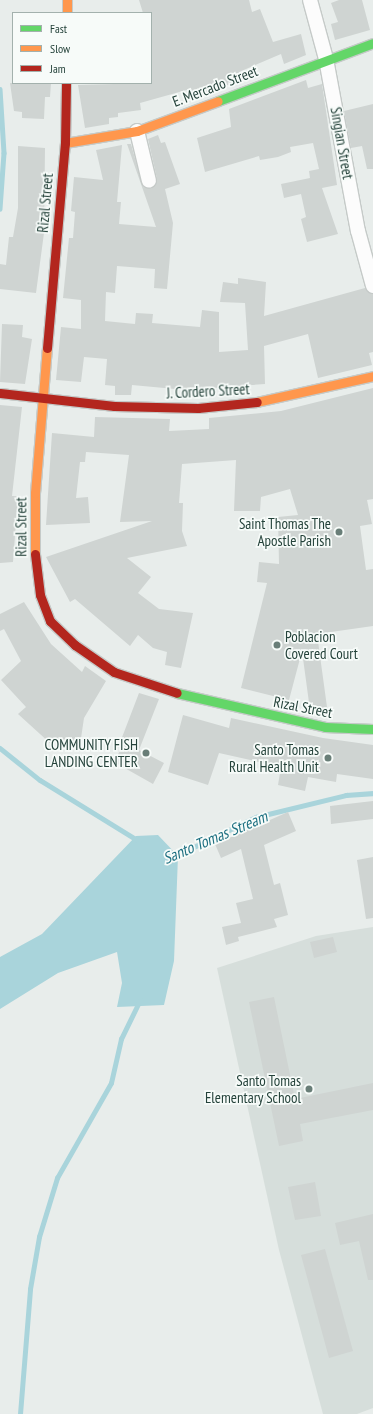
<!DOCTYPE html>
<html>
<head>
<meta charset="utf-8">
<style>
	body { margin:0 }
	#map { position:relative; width:373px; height:1414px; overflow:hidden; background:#e8edeb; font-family:"PT Sans Narrow",sans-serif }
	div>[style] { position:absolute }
	.built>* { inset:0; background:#d6dedb }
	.water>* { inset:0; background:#a9d4db }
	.stream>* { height:4.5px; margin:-2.25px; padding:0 2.25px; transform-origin:2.25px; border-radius:2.25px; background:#a9d4db }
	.building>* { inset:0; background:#cfd4d2 }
	.roads { filter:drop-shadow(1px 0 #c5cac8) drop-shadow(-1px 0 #c5cac8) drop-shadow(0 1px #c5cac8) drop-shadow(0 -1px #c5cac8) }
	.street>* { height:14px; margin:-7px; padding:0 7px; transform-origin:7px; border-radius:7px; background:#fcfcfc }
	.fast>* { height:9px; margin:-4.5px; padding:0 4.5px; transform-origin:4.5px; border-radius:4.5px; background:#63d668 }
	.slow>* { height:9px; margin:-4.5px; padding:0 4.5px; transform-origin:4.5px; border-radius:4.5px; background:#ff974d }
	.jam>* { height:9px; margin:-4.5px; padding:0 4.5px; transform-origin:4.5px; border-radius:4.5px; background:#b3261e }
	.dots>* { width:11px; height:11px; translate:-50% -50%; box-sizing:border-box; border:2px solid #f7fbf9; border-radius:50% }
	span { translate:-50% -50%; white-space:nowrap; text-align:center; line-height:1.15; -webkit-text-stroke:3.5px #f7fbf9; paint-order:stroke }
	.street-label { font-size:15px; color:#24423a }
	.poi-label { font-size:15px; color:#24423a }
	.right { translate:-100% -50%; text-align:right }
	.left { translate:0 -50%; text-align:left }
	.water-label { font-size:16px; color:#1c6f80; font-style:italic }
	.legend { position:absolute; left:12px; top:12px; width:140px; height:72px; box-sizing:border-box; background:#f7fbf9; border:1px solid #a3b1ad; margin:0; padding:5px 7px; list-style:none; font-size:12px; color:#24423a }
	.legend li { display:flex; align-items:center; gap:8px; height:20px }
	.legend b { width:20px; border:1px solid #a3b1ad }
</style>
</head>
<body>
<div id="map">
	<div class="built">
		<i style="clip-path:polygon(373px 927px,373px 1408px,357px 1414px,323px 1414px,279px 1250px,217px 968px,316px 936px)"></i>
	</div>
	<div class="water">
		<i style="clip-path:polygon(158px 835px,178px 856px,174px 961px,164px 1005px,117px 1007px,122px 983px,117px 952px,58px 973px,0 1009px,0 957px,42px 934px,136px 836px)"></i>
	</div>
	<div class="stream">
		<i style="left:0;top:89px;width:64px;rotate:86.4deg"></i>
		<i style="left:4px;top:153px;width:56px;rotate:94.1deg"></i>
		<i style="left:0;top:748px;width:51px;rotate:38.7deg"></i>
		<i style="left:40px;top:780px;width:116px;rotate:31.6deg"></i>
		<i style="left:173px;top:857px;width:92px;rotate:-25.7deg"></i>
		<i style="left:256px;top:817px;width:93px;rotate:-13.7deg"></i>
		<i style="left:346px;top:795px;width:27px;rotate:-4deg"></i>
		<i style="left:20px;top:1414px;width:125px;rotate:-85.4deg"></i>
		<i style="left:30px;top:1289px;width:53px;rotate:-80.2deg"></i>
		<i style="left:39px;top:1237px;width:62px;rotate:-73deg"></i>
		<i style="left:57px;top:1178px;width:109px;rotate:-60.4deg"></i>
		<i style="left:111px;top:1083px;width:45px;rotate:-77.2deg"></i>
		<i style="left:121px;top:1039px;width:43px;rotate:-64deg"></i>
	</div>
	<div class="building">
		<i style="clip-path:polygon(139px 0,249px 0,252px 12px,260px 9px,273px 42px,301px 34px,306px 55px,284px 64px,281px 54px,239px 72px,242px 80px,194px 97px,190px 89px,140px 103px,141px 110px,118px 113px,118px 117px,109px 118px,109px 124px,85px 128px,78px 85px,151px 83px,151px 13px,143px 13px)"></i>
		<i style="clip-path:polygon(339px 0,362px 0,370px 30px,335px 40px,331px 24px,338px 22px,331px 3px)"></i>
		<i style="clip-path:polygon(306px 80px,308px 88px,322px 84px,337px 185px,322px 188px,338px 234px,307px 242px,301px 219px,306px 217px,301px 194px,284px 198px,281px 184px,310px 178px,309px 171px,319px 169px,313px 143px,290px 147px,291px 152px,278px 157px,260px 160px,259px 156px,205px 172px,197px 138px,231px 127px,229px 109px)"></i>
		<i style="clip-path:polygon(10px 83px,51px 83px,50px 97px,45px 97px,44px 119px,22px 118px,22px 112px,14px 111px)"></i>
		<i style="clip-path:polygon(373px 104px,373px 169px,367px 169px,362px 146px,351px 148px,344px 111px)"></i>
		<i style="clip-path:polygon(158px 135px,161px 143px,165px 142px,180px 184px,165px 189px,173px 223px,167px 289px,154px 288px,155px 269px,117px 266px,115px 293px,106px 292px,105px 321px,135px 324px,136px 313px,153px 314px,152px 323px,200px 327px,202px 310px,219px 312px,219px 352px,248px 350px,245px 303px,220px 302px,223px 282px,238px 284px,238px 278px,266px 282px,264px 316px,365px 288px,373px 294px,373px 352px,369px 353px,372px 365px,318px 378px,308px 334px,264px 346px,265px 384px,186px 390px,132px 385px,131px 395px,115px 395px,115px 386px,105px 385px,107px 359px,84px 357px,81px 382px,56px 380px,61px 327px,81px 329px,81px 300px,63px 298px,69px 238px,73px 238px,75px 212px,71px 211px,74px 177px,103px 180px,96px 150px,122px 145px,117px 202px,121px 202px,119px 224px,156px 227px,127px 144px,131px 144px,143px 187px,151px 189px,157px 179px,148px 139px)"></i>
		<i style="clip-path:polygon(18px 146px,45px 148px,44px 233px,36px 293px,0 289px,0 264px,6px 265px,9px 237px,13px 237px,18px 208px)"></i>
		<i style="clip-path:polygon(2px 324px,23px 325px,22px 337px,32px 339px,25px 384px,0 382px)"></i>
		<i style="clip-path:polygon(373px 388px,373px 499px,367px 500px,372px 524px,360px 526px,366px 570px,373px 569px,373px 626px,317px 634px,327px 707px,310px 710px,302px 651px,289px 700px,241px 688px,267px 583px,257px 582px,259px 562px,279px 564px,278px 517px,298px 515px,290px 489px,261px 497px,260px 511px,234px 511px,236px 460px,182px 464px,179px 503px,183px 503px,182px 531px,187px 546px,127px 558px,151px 577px,138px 593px,159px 609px,193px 613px,181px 668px,165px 665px,167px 652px,153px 648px,138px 635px,130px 646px,75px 599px,70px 602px,46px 557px,152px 521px,120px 522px,129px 455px,86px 452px,85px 462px,80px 462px,76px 498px,88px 497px,90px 523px,46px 525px,52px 433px,94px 437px,95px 417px,170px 419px,169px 431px,209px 429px,209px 418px,281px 411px)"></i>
		<i style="clip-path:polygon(0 405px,22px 407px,12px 496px,18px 496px,13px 562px,0 563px)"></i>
		<i style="clip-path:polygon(24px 602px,51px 644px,82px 672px,85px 666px,106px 681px,84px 718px,80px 745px,53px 741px,51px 744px,18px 714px,26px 707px,1px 680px,21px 661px,4px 629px,0 631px,0 614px)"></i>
		<i style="clip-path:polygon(139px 693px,159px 699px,139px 750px,164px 763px,153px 784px,114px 762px,125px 741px,121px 740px)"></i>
		<i style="clip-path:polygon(183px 715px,229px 728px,231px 718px,323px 738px,373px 745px,373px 779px,337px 774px,336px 782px,308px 777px,305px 791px,278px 785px,281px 767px,219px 753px,208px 785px,168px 772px)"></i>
		<i style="clip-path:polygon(373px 801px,373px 819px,331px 824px,330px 806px)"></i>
		<i style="clip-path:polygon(288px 812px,296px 831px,264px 845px,274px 885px,280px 883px,288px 915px,274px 919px,277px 927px,238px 937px,239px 941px,226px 945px,222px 927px,241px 923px,236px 903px,253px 899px,241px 849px,221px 858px,215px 844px)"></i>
		<i style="clip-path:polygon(373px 857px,373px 918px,366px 919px,357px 860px)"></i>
		<i style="clip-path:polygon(333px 937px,337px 952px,314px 958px,310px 942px)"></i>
		<i style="clip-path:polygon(274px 997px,295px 1099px,373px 1083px,373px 1110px,300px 1124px,303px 1141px,279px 1146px,249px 1002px)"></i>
		<i style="clip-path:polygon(315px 1182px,321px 1216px,295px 1220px,288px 1187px)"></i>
		<i style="clip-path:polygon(373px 1214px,373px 1280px,368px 1280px,359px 1241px,340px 1245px,335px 1223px)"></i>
		<i style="clip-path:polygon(325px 1249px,353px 1351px,329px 1358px,301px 1255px)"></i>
	</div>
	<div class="roads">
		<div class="street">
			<i style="left:310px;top:0;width:61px;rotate:74.8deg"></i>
			<i style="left:326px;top:59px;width:175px;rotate:79.5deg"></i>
			<i style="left:358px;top:231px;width:57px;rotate:74.7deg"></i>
			<i style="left:137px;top:131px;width:51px;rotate:76.5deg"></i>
		</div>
		<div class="fast">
			<i style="left:218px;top:101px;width:165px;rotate:-20.5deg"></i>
			<i style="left:177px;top:693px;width:152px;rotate:12.9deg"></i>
			<i style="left:325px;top:727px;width:48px;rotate:2.4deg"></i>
		</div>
		<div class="slow">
			<i style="left:67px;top:0;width:13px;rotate:90deg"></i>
			<i style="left:65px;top:143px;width:73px;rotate:-9.5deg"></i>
			<i style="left:137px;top:131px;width:86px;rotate:-20.3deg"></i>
			<i style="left:257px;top:402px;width:119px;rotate:-12.6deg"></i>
			<i style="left:35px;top:554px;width:61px;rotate:-90deg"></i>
			<i style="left:35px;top:493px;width:145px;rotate:-85.3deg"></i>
		</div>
		<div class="jam">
			<i style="left:47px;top:348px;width:206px;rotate:-85deg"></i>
			<i style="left:65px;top:143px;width:60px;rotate:-89deg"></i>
			<i style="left:0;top:393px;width:115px;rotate:6.5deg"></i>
			<i style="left:114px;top:406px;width:84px;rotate:1.4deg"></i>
			<i style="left:198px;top:408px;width:59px;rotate:-5.8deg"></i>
			<i style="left:35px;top:554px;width:41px;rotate:83deg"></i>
			<i style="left:40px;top:595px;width:28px;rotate:69deg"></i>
			<i style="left:50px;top:621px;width:35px;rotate:44deg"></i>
			<i style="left:75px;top:645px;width:47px;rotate:34.7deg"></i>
			<i style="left:114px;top:672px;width:66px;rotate:18.4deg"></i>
		</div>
	</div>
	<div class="dots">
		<i style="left:339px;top:532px;background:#697e78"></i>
		<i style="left:277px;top:645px;background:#697e78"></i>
		<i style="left:146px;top:753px;background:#697e78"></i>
		<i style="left:328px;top:758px;background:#697e78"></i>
		<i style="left:309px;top:1089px;background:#697e78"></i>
	</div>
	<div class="street-label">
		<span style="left:215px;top:86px;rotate:-21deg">E. Mercado Street</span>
		<span style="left:342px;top:143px;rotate:80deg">Singian Street</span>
		<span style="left:45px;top:203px;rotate:-85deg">Rizal Street</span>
		<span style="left:208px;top:391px;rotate:-3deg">J. Cordero Street</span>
		<span style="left:21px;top:527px;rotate:-90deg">Rizal Street</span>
		<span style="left:303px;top:707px;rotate:11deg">Rizal Street</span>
	</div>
	<div class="poi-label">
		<span class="right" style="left:331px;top:532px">Saint Thomas The<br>Apostle Parish</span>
		<span class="left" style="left:285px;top:645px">Poblacion<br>Covered Court</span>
		<span class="right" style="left:138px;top:753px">COMMUNITY FISH<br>LANDING CENTER</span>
		<span class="right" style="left:319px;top:758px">Santo Tomas<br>Rural Health Unit</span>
		<span class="right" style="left:301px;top:1089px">Santo Tomas<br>Elementary School</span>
	</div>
	<div class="water-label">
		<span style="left:215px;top:837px;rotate:-23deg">Santo Tomas Stream</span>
	</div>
	<ul class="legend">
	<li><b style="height:5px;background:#63d668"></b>Fast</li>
	<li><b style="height:5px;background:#ff974d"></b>Slow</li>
	<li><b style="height:5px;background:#b3261e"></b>Jam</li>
	</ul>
</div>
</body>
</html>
